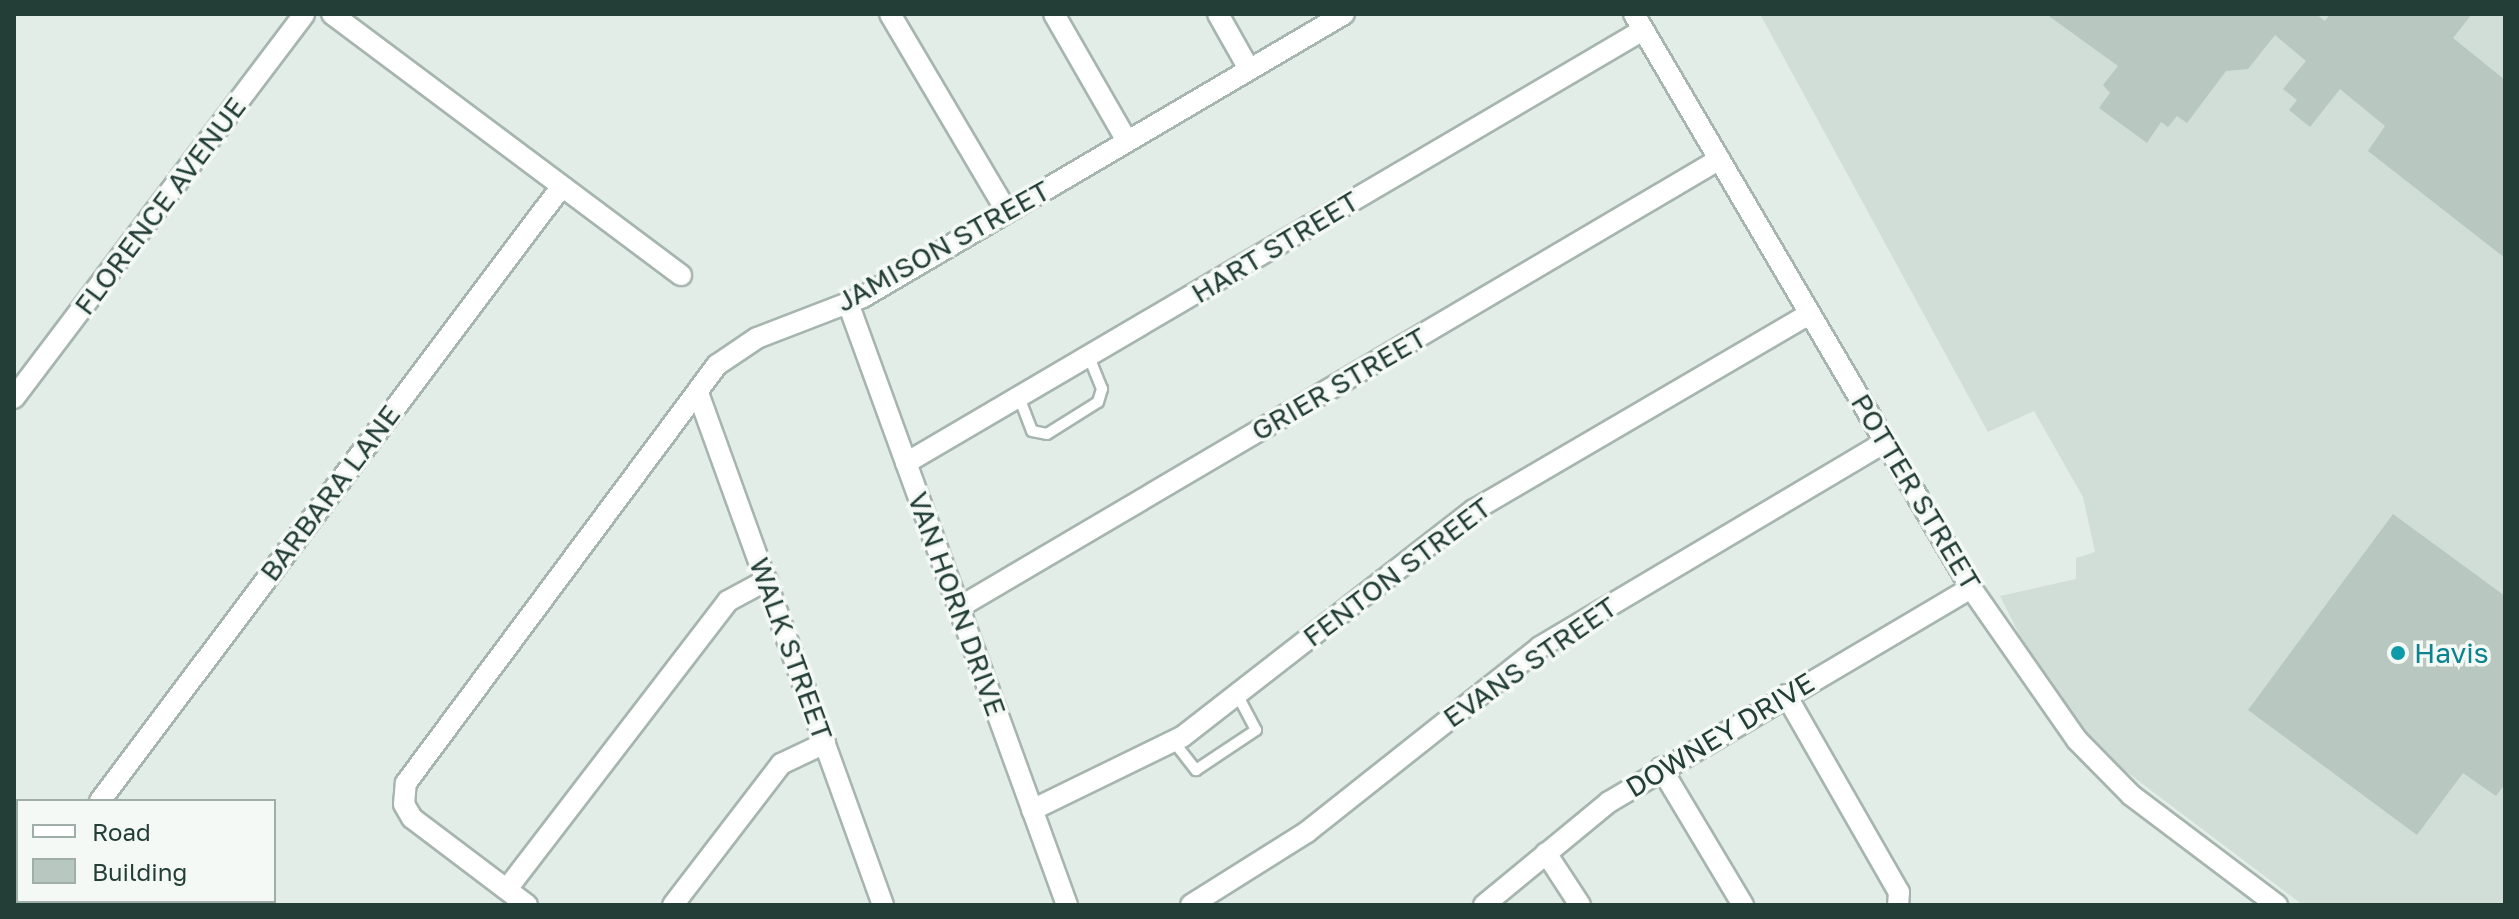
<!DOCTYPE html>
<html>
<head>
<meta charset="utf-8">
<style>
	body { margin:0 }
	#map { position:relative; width:2519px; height:919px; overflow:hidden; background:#e3ede8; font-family:"Golos Text",sans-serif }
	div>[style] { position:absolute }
	.built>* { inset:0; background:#d1ddd7 }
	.building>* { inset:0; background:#b8c8c1 }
	.roads { filter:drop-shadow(2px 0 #a6b5af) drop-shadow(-2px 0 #a6b5af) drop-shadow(0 2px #a6b5af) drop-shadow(0 -2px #a6b5af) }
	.lane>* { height:10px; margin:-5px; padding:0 5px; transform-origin:5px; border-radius:5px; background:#fff }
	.street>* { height:20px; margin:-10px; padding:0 10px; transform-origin:10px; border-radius:10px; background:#fff }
	.dots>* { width:22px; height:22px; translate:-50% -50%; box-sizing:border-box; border:4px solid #f4f9f6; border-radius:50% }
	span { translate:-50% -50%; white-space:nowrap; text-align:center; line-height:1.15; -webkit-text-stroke:7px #f4f9f6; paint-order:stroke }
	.street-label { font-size:28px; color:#233e37 }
	.culture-label { font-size:28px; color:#0d838f }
	.left { translate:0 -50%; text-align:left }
	.frame { position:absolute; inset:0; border:16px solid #233e37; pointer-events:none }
	.legend { position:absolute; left:16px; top:799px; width:260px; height:104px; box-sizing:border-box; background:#f4f9f6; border:2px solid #a0aeaa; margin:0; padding:10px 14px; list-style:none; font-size:24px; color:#233e37 }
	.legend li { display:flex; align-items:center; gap:16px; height:40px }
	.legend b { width:40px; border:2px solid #a0aeaa }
</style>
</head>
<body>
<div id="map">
	<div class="built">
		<i style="clip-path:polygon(1760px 14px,2505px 14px,2505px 905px,2303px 905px,2091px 745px,2034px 664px,2000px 596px,2076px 579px,2076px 558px,2095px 552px,2083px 497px,2034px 411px,1988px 432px)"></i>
	</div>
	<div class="building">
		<i style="clip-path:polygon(2046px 14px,2316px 14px,2325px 21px,2330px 14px,2472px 14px,2453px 38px,2505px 80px,2505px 258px,2368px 151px,2385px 126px,2340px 89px,2310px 127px,2289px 110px,2297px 100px,2283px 89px,2306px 61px,2275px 35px,2248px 69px,2226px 71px,2187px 123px,2177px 116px,2168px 127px,2161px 122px,2147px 143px,2099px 108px,2110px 93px,2103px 85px,2118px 66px)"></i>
		<i style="clip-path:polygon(2393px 514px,2505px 596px,2505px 784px,2496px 796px,2463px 773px,2417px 835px,2248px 710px)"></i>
	</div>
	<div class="roads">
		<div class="lane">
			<i style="left:1019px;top:397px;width:36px;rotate:69deg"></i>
			<i style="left:1032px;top:431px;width:15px;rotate:11deg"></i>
			<i style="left:1047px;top:434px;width:60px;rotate:-32.1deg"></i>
			<i style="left:1098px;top:402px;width:14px;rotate:-73deg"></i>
			<i style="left:1102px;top:389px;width:35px;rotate:-112deg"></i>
			<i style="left:1174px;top:742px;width:36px;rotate:52deg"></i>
			<i style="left:1196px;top:770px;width:72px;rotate:-33.7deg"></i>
			<i style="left:1256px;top:730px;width:38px;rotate:-118deg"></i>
		</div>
		<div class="street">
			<i style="left:332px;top:14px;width:436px;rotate:36.8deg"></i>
			<i style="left:890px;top:14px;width:230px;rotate:59.4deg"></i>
			<i style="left:1054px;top:14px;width:146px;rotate:60.1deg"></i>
			<i style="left:1218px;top:14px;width:63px;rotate:60.6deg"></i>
			<i style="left:1634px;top:14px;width:666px;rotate:59.58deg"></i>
			<i style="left:1971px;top:588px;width:185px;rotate:55.1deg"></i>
			<i style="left:2077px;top:740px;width:77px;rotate:45.5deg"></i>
			<i style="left:2131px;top:795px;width:183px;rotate:37deg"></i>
			<i style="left:848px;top:303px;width:641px;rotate:70.01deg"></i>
			<i style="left:698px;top:393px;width:544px;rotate:70.13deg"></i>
			<i style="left:14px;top:398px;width:481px;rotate:-52.9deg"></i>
			<i style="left:906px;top:463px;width:855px;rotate:-30.43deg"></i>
			<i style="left:958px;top:608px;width:884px;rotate:-30.51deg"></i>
			<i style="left:1786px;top:695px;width:227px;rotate:60.2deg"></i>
			<i style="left:1899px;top:892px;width:13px;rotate:94deg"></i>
			<i style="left:1661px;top:768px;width:160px;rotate:59.1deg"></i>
			<i style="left:100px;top:801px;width:769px;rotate:-53.09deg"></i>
			<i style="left:1032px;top:810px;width:167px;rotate:-26deg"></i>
			<i style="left:1182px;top:737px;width:370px;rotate:-37.9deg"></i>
			<i style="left:1474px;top:510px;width:388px;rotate:-30.3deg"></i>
			<i style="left:14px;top:844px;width:4px;rotate:-14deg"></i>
			<i style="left:1546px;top:853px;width:62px;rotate:56.8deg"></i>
			<i style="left:507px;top:889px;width:363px;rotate:-52.5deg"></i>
			<i style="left:728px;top:601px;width:44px;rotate:-28.3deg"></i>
			<i style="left:164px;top:901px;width:6px;rotate:39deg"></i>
			<i style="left:527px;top:905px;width:144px;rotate:-142.9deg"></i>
			<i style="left:412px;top:818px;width:16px;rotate:-120deg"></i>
			<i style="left:404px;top:804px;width:21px;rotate:-85deg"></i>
			<i style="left:406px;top:783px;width:521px;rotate:-53.35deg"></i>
			<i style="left:717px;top:365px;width:48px;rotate:-34deg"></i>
			<i style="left:757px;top:338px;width:114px;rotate:-21.1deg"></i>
			<i style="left:863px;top:297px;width:558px;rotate:-30.47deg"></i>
			<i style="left:673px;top:905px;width:178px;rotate:-52.5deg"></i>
			<i style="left:781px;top:764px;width:49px;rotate:-25.5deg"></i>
			<i style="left:1191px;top:905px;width:137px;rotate:-32.2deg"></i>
			<i style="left:1307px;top:832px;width:298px;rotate:-38.4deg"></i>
			<i style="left:1540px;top:647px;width:401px;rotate:-30.7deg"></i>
			<i style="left:1484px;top:905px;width:162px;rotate:-39.5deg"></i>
			<i style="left:1609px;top:802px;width:421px;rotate:-30.6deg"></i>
		</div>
	</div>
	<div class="dots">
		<i style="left:2398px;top:653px;background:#0f9aa8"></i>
	</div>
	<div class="street-label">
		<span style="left:160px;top:206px;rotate:-53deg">FLORENCE AVENUE</span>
		<span style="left:943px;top:246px;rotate:-29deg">JAMISON STREET</span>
		<span style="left:1275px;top:247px;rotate:-31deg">HART STREET</span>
		<span style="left:1339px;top:384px;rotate:-30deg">GRIER STREET</span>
		<span style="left:1916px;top:492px;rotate:59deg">POTTER STREET</span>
		<span style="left:330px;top:493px;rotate:-53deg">BARBARA LANE</span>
		<span style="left:1397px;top:572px;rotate:-37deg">FENTON STREET</span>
		<span style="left:957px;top:604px;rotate:70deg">VAN HORN DRIVE</span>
		<span style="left:791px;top:649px;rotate:70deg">WALK STREET</span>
		<span style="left:1530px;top:662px;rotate:-35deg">EVANS STREET</span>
		<span style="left:1720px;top:735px;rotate:-31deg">DOWNEY DRIVE</span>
	</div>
	<div class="culture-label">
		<span class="left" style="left:2414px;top:653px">Havis</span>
	</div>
	<div class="frame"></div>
	<ul class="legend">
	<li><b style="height:10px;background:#fff"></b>Road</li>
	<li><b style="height:22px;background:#b8c8c1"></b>Building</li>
	</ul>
</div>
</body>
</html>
